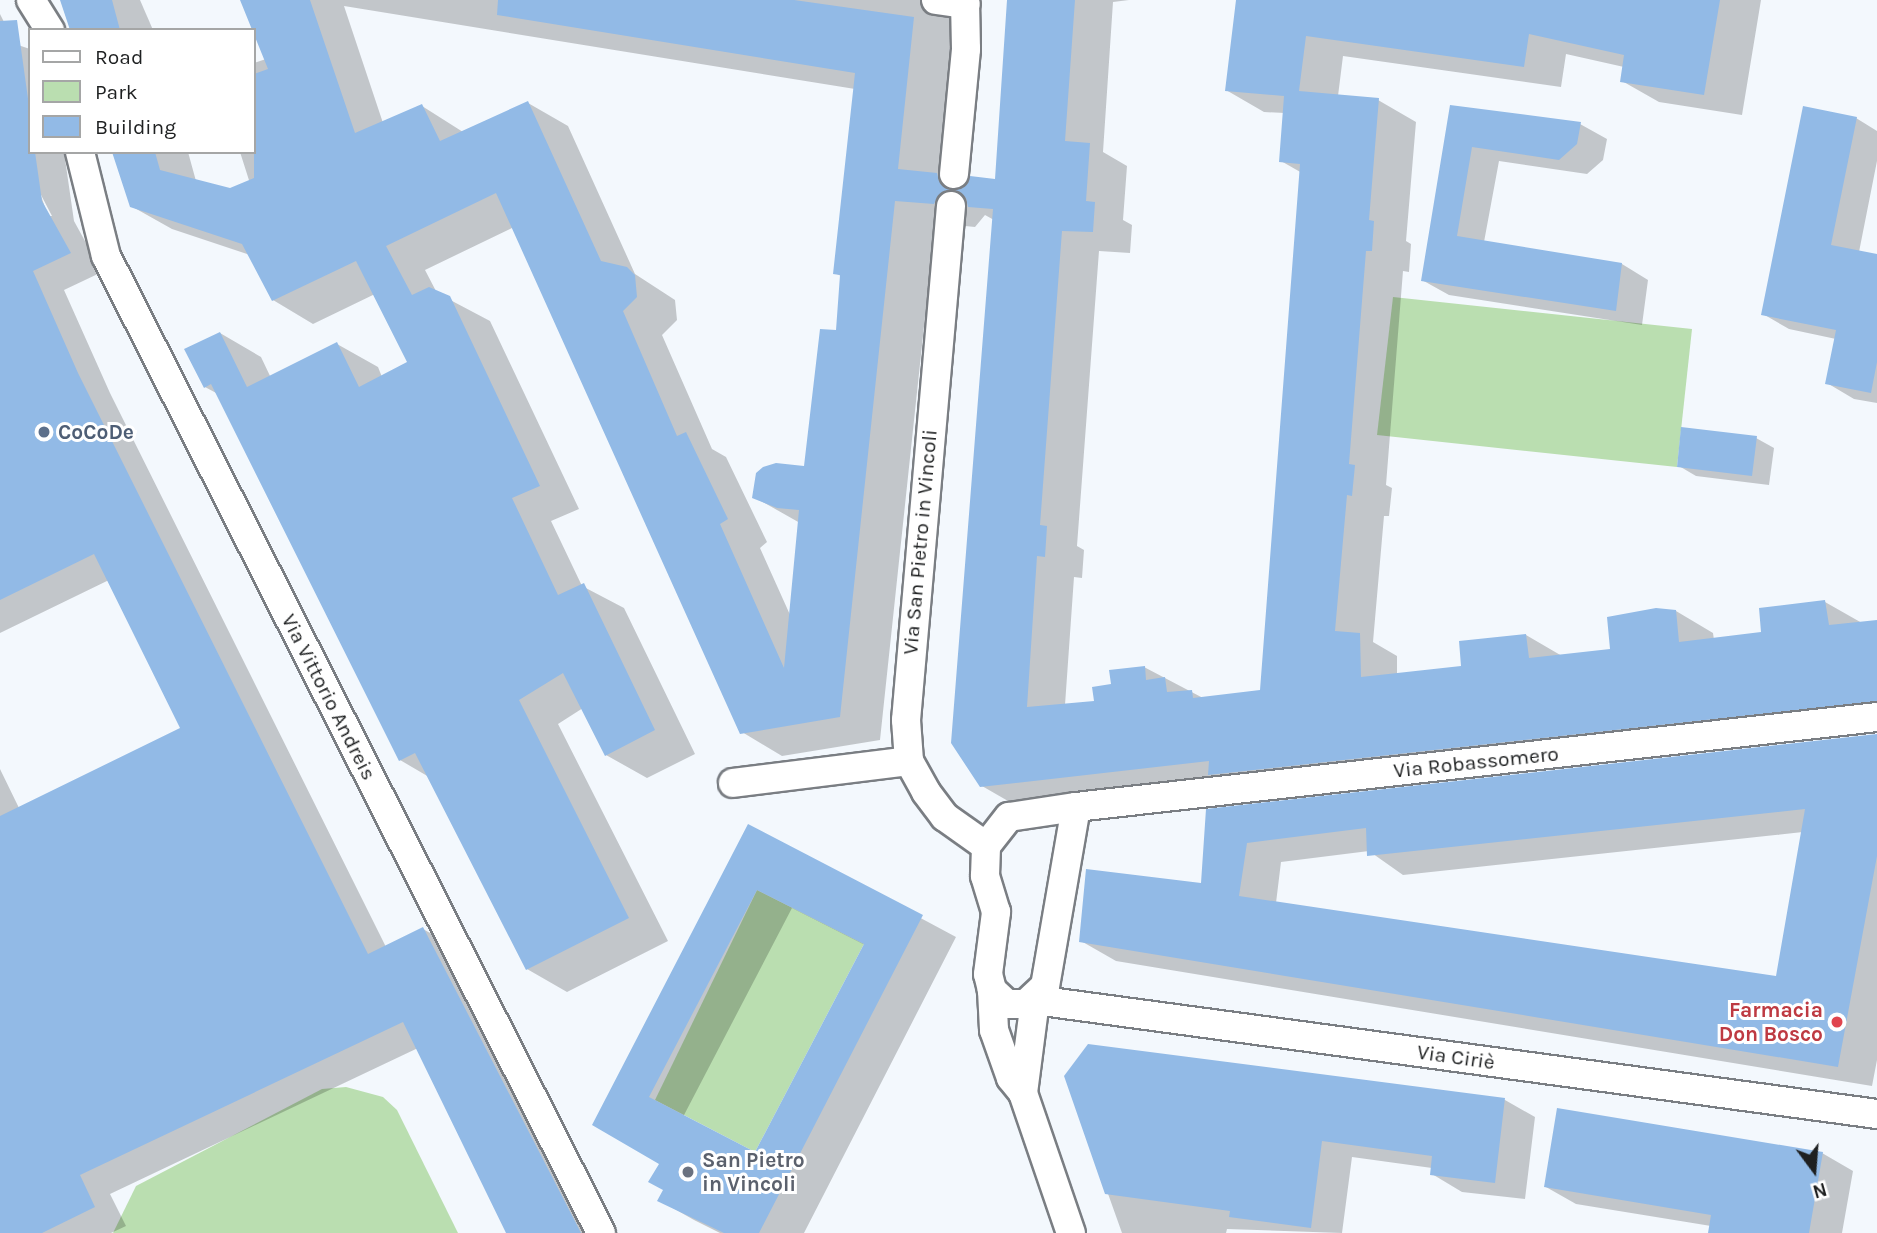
<!DOCTYPE html>
<html>
<head>
<meta charset="utf-8">
<style>
	body { margin:0 }
	#map { position:relative; width:1877px; height:1233px; overflow:hidden; background:#f3f8fd; font-family:Karla,sans-serif }
	div>[style] { position:absolute }
	.green>* { inset:0; background:#badeb0 }
	.shadow>* { inset:0; background:#0003 }
	.building>* { inset:0; background:#92bae6 }
	.roads { filter:drop-shadow(2px 0 #7a7e83) drop-shadow(-2px 0 #7a7e83) drop-shadow(0 2px #7a7e83) drop-shadow(0 -2px #7a7e83) }
	.street>* { height:28px; margin:-14px; padding:0 14px; transform-origin:14px; border-radius:14px; background:#fff }
	.dots>* { width:19px; height:19px; translate:-50% -50%; box-sizing:border-box; border:4px solid #fff; border-radius:50% }
	span { translate:-50% -50%; white-space:nowrap; text-align:center; line-height:1.15; -webkit-text-stroke:6px #fff; paint-order:stroke }
	.service-label { font-size:21px; color:#4e5e75; font-weight:700 }
	.left { translate:0 -50%; text-align:left }
	.street-label { font-size:21px; color:#1e2021 }
	.health-label { font-size:21px; color:#be3a42; font-weight:700 }
	.right { translate:-100% -50%; text-align:right }
	.worship-label { font-size:21px; color:#5b616d; font-weight:700 }
	.legend { position:absolute; left:28px; top:28px; width:228px; height:126px; box-sizing:border-box; background:#fff; border:2px solid #a5a6a6; margin:0; padding:9px 12px; list-style:none; font-size:21px; color:#1e2021 }
	.legend li { display:flex; align-items:center; gap:14px; height:35px }
	.legend b { width:35px; border:2px solid #a5a6a6 }
	.north { position:absolute; left:1779px; top:1135px; width:70px; height:70px; -webkit-text-stroke:5px #fff; paint-order:stroke; rotate:164deg; font-size:19px; font-weight:700; line-height:28px; text-align:center; color:#1e2021 }
	.north::after { content:''; display:block; margin:auto; width:24px; height:32px; background:#1e2021; clip-path:polygon(50% 0,100% 100%,50% 72%,0 100%) }
</style>
</head>
<body>
<div id="map">
	<div class="green">
		<i style="clip-path:polygon(1393px 297px,1692px 329px,1677px 467px,1377px 435px)"></i>
		<i style="clip-path:polygon(757px 890px,864px 944px,755px 1152px,655px 1100px)"></i>
		<i style="clip-path:polygon(346px 1087px,383px 1097px,397px 1110px,458px 1233px,113px 1233px,136px 1186px,322px 1089px)"></i>
	</div>
	<div class="shadow">
		<i style="clip-path:polygon(62px 0,140px 0,153px 30px,72px 30px)"></i>
		<i style="clip-path:polygon(evenodd,242px 0,960px 0,940px 176px,962px 189px,997px 181px,1008px 0,1129px 0,1113px 2px,1103px 152px,1127px 166px,1123px 220px,1132px 225px,1130px 253px,1099px 251px,1077px 546px,1084px 550px,1082px 578px,1074px 577px,1065px 705px,1096px 703px,1113px 686px,1144px 667px,1203px 698px,1261px 692px,1302px 173px,1281px 161px,1285px 113px,1264px 112px,1226px 90px,1238px 0,1761px 0,1742px 115px,1659px 102px,1622px 81px,1624px 67px,1566px 54px,1561px 87px,1343px 56px,1338px 96px,1378px 100px,1416px 122px,1406px 241px,1411px 244px,1409px 272px,1403px 271px,1386px 485px,1392px 488px,1389px 516px,1384px 516px,1373px 642px,1397px 656px,1397px 675px,1463px 667px,1526px 635px,1562px 656px,1612px 651px,1676px 611px,1713px 633px,1714px 640px,1763px 634px,1825px 602px,1862px 623px,1877px 621px,1877px 725px,1020px 808px,982px 786px,994px 220px,985px 215px,975px 227px,935px 223px,880px 740px,782px 756px,742px 732px,514px 227px,425px 270px,437px 293px,490px 321px,579px 509px,551px 521px,582px 586px,624px 608px,695px 754px,647px 778px,606px 755px,583px 708px,558px 724px,668px 941px,567px 992px,527px 969px,429px 777px,400px 760px,218px 394px,205px 387px,220px 333px,261px 357px,271px 378px,337px 344px,378px 367px,382px 377px,410px 363px,375px 294px,313px 324px,273px 300px,250px 255px,172px 229px,131px 206px,113px 152px,188px 152px,196px 181px,254px 196px,240px 152px,254px 152px,254px 63px,266px 59px,242px 0,344px 6px,855px 89px,835px 273px,841px 276px,837px 331px,806px 468px,754px 497px,800px 523px,791px 617px,760px 548px,767px 542px,726px 457px,712px 449px,662px 335px,677px 320px,675px 300px,635px 274px,568px 126px,528px 103px,463px 132px,422px 106px,383px 123px,344px 6px)"></i>
		<i style="clip-path:polygon(evenodd,0 14px,15px 44px,30px 49px,30px 152px,64px 152px,74px 221px,102px 272px,64px 290px,110px 393px,386px 947px,423px 929px,455px 947px,602px 1233px,508px 1233px,418px 1048px,110px 1194px,126px 1226px,111px 1233px,0 1233px,0 769px,19px 808px,182px 728px,109px 580px,0 633px,0 14px,40px 193px,52px 216px,48px 216px,40px 193px)"></i>
		<i style="clip-path:polygon(1452px 107px,1580px 124px,1607px 139px,1603px 160px,1587px 174px,1499px 161px,1484px 242px,1622px 264px,1648px 280px,1642px 325px,1449px 295px,1422px 280px)"></i>
		<i style="clip-path:polygon(1856px 118px,1877px 131px,1877px 161px,1859px 252px,1877px 256px,1877px 403px,1854px 399px,1827px 383px,1836px 339px,1789px 329px,1763px 314px)"></i>
		<i style="clip-path:polygon(1756px 438px,1774px 448px,1769px 485px,1696px 476px,1679px 466px)"></i>
		<i style="clip-path:polygon(evenodd,1877px 735px,1877px 1060px,1872px 1086px,1116px 961px,1081px 941px,1202px 885px,1207px 811px,1877px 735px,1803px 832px,1777px 978px,1276px 903px,1281px 862px,1369px 851px,1403px 875px,1803px 832px)"></i>
		<i style="clip-path:polygon(evenodd,749px 826px,956px 937px,804px 1233px,720px 1233px,694px 1220px,659px 1200px,665px 1190px,661px 1163px,594px 1124px,749px 826px,792px 908px,865px 945px,755px 1155px,683px 1117px,792px 908px)"></i>
		<i style="clip-path:polygon(1066px 1076px,1505px 1100px,1535px 1117px,1525px 1199px,1462px 1192px,1432px 1174px,1432px 1168px,1352px 1157px,1342px 1233px,1227px 1229px,1226px 1233px,1122px 1233px)"></i>
		<i style="clip-path:polygon(1822px 1153px,1853px 1171px,1842px 1233px,1710px 1233px,1711px 1226px,1576px 1204px,1546px 1187px)"></i>
	</div>
	<div class="building">
		<i style="clip-path:polygon(60px 0,112px 0,120px 30px,70px 30px)"></i>
		<i style="clip-path:polygon(240px 0,310px 0,355px 133px,422px 104px,440px 141px,528px 101px,601px 261px,627px 267px,635px 275px,637px 297px,623px 311px,677px 436px,686px 432px,728px 519px,720px 524px,784px 668px,799px 510px,777px 508px,752px 498px,756px 473px,763px 467px,776px 463px,804px 466px,820px 329px,836px 330px,840px 275px,833px 274px,855px 73px,497px 15px,498px 0,794px 0,914px 17px,898px 169px,937px 173px,939px 181px,950px 190px,938px 196px,934px 204px,895px 201px,840px 717px,740px 734px,496px 193px,386px 246px,412px 295px,429px 287px,450px 296px,540px 486px,512px 498px,558px 595px,584px 583px,655px 730px,605px 756px,563px 673px,519px 700px,629px 918px,526px 970px,415px 753px,399px 761px,211px 384px,204px 388px,184px 349px,220px 332px,247px 387px,337px 342px,359px 387px,407px 362px,356px 261px,272px 301px,242px 244px,130px 207px,112px 152px,155px 152px,160px 170px,230px 188px,254px 178px,254px 74px,268px 69px)"></i>
		<i style="clip-path:polygon(1007px 0,1075px 0,1065px 141px,1090px 143px,1086px 201px,1095px 202px,1093px 232px,1062px 231px,1040px 525px,1047px 526px,1045px 557px,1037px 556px,1027px 707px,1094px 701px,1092px 687px,1111px 684px,1109px 670px,1145px 666px,1146px 680px,1165px 677px,1167px 692px,1192px 690px,1193px 698px,1260px 690px,1300px 164px,1279px 162px,1284px 96px,1225px 91px,1236px 0,1720px 0,1704px 95px,1620px 82px,1624px 55px,1529px 34px,1524px 67px,1306px 36px,1299px 91px,1379px 98px,1369px 220px,1374px 221px,1372px 251px,1366px 251px,1349px 464px,1355px 465px,1352px 496px,1347px 495px,1335px 631px,1360px 633px,1361px 677px,1461px 666px,1459px 641px,1526px 634px,1529px 658px,1610px 649px,1607px 617px,1656px 608px,1676px 610px,1679px 642px,1761px 632px,1759px 608px,1825px 600px,1829px 625px,1877px 620px,1877px 701px,1208px 775px,1209px 761px,980px 787px,951px 743px,993px 209px,968px 207px,966px 198px,955px 190px,967px 184px,970px 176px,995px 179px)"></i>
		<i style="clip-path:polygon(17px 20px,30px 113px,30px 152px,35px 152px,42px 201px,71px 253px,33px 271px,78px 373px,368px 954px,423px 927px,581px 1233px,506px 1233px,403px 1022px,80px 1175px,95px 1207px,42px 1233px,0 1233px,0 816px,180px 728px,94px 554px,0 600px,0 21px)"></i>
		<i style="clip-path:polygon(1450px 105px,1581px 122px,1577px 144px,1559px 160px,1472px 147px,1457px 236px,1622px 263px,1616px 311px,1421px 281px)"></i>
		<i style="clip-path:polygon(1803px 106px,1857px 117px,1831px 245px,1877px 254px,1877px 362px,1871px 393px,1825px 384px,1836px 330px,1761px 315px)"></i>
		<i style="clip-path:polygon(1681px 427px,1757px 436px,1752px 476px,1677px 467px)"></i>
		<i style="clip-path:polygon(evenodd,1877px 734px,1877px 856px,1838px 1067px,1079px 942px,1086px 869px,1201px 883px,1206px 809px,1877px 734px,1805px 809px,1776px 976px,1239px 896px,1247px 843px,1366px 828px,1367px 856px,1805px 809px)"></i>
		<i style="clip-path:polygon(evenodd,748px 824px,923px 915px,759px 1233px,724px 1233px,657px 1201px,663px 1190px,648px 1182px,659px 1164px,592px 1125px,748px 824px,757px 890px,864px 944px,755px 1152px,649px 1097px,757px 890px)"></i>
		<i style="clip-path:polygon(1088px 1044px,1505px 1098px,1495px 1183px,1430px 1175px,1432px 1156px,1322px 1141px,1311px 1228px,1229px 1217px,1230px 1211px,1105px 1194px,1064px 1076px)"></i>
		<i style="clip-path:polygon(1557px 1108px,1823px 1152px,1809px 1233px,1708px 1233px,1711px 1215px,1544px 1187px)"></i>
	</div>
	<div class="roads">
		<div class="street">
			<i style="left:31px;top:0;width:36px;rotate:58deg"></i>
			<i style="left:936px;top:0;width:30px;rotate:8deg"></i>
			<i style="left:80px;top:152px;width:107px;rotate:76deg"></i>
			<i style="left:106px;top:256px;width:1095px;rotate:63.13deg"></i>
			<i style="left:954px;top:174px;width:126px;rotate:-84.5deg"></i>
			<i style="left:966px;top:49px;width:49px;rotate:-91.2deg"></i>
			<i style="left:951px;top:206px;width:516px;rotate:95deg"></i>
			<i style="left:906px;top:720px;width:41px;rotate:85.8deg"></i>
			<i style="left:909px;top:761px;width:35px;rotate:61deg"></i>
			<i style="left:926px;top:792px;width:31px;rotate:53deg"></i>
			<i style="left:945px;top:817px;width:50px;rotate:35.3deg"></i>
			<i style="left:733px;top:783px;width:177px;rotate:-7.1deg"></i>
			<i style="left:1076px;top:807px;width:806px;rotate:-6.41deg"></i>
			<i style="left:1076px;top:807px;width:182px;rotate:99.8deg"></i>
			<i style="left:1045px;top:986px;width:26px;rotate:137deg"></i>
			<i style="left:1026px;top:1004px;width:19px;rotate:180deg"></i>
			<i style="left:1007px;top:1004px;width:21px;rotate:-137deg"></i>
			<i style="left:992px;top:990px;width:16px;rotate:-104deg"></i>
			<i style="left:988px;top:974px;width:63px;rotate:-82.6deg"></i>
			<i style="left:996px;top:912px;width:38px;rotate:-107deg"></i>
			<i style="left:985px;top:876px;width:30px;rotate:-88deg"></i>
			<i style="left:986px;top:846px;width:37px;rotate:-52deg"></i>
			<i style="left:1009px;top:817px;width:68px;rotate:-8.5deg"></i>
			<i style="left:992px;top:990px;width:40px;rotate:87.1deg"></i>
			<i style="left:994px;top:1030px;width:51px;rotate:70.5deg"></i>
			<i style="left:1011px;top:1078px;width:19px;rotate:51deg"></i>
			<i style="left:1023px;top:1093px;width:148px;rotate:71.1deg"></i>
			<i style="left:1023px;top:1093px;width:94px;rotate:-82.6deg"></i>
			<i style="left:1035px;top:1000px;width:850px;rotate:7.71deg"></i>
		</div>
	</div>
	<div class="dots">
		<i style="left:44px;top:432px;background:#5c6f8a"></i>
		<i style="left:1837px;top:1022px;background:#e0444e"></i>
		<i style="left:688px;top:1172px;background:#6b7280"></i>
	</div>
	<div class="service-label">
		<span class="left" style="left:58px;top:432px">CoCoDe</span>
	</div>
	<div class="street-label">
		<span style="left:920px;top:542px;rotate:-85deg">Via San Pietro in Vincoli</span>
		<span style="left:329px;top:697px;rotate:63deg">Via Vittorio Andreis</span>
		<span style="left:1476px;top:762px;rotate:-6deg">Via Robassomero</span>
		<span style="left:1456px;top:1057px;rotate:8deg">Via Ciriè</span>
	</div>
	<div class="health-label">
		<span class="right" style="left:1823px;top:1022px">Farmacia<br>Don Bosco</span>
	</div>
	<div class="worship-label">
		<span class="left" style="left:702px;top:1172px">San Pietro<br>in Vincoli</span>
	</div>
	<ul class="legend">
	<li><b style="height:9px;background:#fff"></b>Road</li>
	<li><b style="height:19px;background:#badeb0"></b>Park</li>
	<li><b style="height:19px;background:#92bae6"></b>Building</li>
	</ul>
	<div class="north">N</div>
</div>
</body>
</html>
